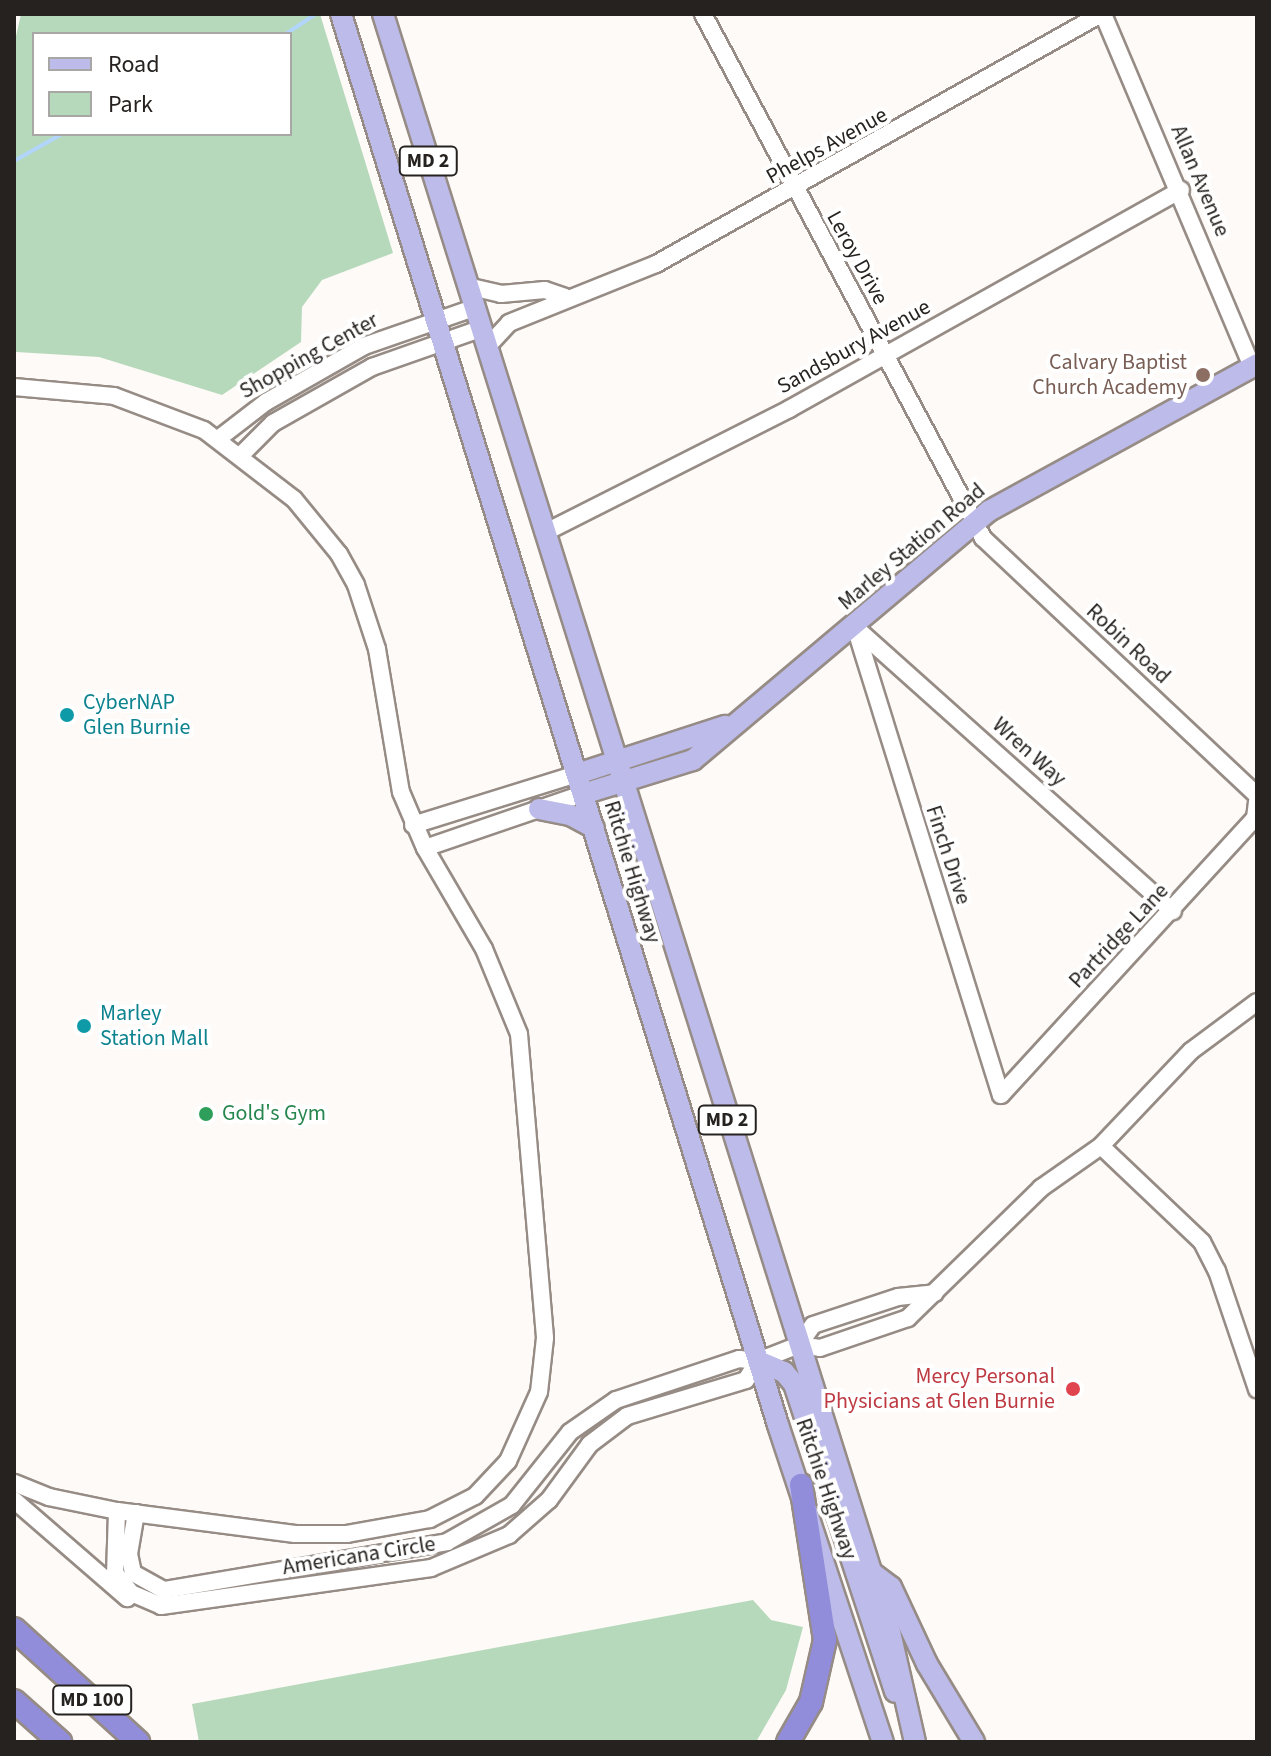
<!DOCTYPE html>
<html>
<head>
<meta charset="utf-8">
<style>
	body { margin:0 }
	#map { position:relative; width:1271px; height:1756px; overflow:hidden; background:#fefaf7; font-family:"Source Sans 3",sans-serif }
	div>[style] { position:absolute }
	.green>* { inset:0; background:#b7d9bb }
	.stream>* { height:4px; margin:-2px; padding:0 2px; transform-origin:2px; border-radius:2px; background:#b1d5fb }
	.roads { filter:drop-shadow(2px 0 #968c85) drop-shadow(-2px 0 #968c85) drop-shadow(0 2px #968c85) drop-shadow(0 -2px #968c85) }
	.minor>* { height:16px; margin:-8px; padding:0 8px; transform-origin:8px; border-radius:8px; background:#fff }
	.major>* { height:20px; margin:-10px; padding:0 10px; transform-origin:10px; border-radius:10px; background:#bdbbe9 }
	.highway>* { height:22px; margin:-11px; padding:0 11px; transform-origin:11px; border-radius:11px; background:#918ddb }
	.dots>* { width:22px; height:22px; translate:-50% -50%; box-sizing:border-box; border:4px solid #fff; border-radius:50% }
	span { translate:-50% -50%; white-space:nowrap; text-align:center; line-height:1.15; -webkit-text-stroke:8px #fff; paint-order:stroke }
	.shield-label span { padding:2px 6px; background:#fff; border:2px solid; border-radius:6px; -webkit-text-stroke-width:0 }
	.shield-label { font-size:20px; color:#262220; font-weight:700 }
	.street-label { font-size:22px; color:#262220 }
	.education-label { font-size:22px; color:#785e54 }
	.right { translate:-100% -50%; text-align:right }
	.culture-label { font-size:22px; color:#0d838f }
	.left { translate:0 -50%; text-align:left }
	.leisure-label { font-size:22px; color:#27864d }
	.health-label { font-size:22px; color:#be3a42 }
	.frame { position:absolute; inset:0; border:16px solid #262220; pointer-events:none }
	.legend { position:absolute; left:32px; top:32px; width:260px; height:104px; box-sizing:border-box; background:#fff; border:2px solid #a8a7a6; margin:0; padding:10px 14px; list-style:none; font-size:24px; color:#262220 }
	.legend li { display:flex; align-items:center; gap:16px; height:40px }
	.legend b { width:40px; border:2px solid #a8a7a6 }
</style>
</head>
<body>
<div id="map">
	<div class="green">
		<i style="clip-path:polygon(evenodd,21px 14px,320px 14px,393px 253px,322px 280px,302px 307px,301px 342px,222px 395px,99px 357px,16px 352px,14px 45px,21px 14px,34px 34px,290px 34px,290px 134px,34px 134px,34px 34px)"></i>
		<i style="clip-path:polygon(753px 1600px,771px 1620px,803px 1627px,786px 1690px,756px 1742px,199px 1742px,192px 1704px)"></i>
	</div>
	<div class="stream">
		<i style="left:286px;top:34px;width:36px;rotate:-34deg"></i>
		<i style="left:14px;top:161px;width:55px;rotate:-29.4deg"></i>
	</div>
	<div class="roads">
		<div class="minor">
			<i style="left:703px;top:14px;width:594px;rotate:61.88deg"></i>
			<i style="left:983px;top:538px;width:376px;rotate:43.2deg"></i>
			<i style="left:1103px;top:14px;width:383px;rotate:67.1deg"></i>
			<i style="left:467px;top:286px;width:35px;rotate:13deg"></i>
			<i style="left:501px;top:294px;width:44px;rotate:-5.2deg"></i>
			<i style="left:545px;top:290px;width:21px;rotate:19deg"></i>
			<i style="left:486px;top:348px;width:34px;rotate:-47deg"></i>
			<i style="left:509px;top:323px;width:158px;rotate:-21.9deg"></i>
			<i style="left:656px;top:264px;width:510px;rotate:-29.33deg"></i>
			<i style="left:14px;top:387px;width:100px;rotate:5.1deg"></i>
			<i style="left:114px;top:396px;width:96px;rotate:20.7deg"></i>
			<i style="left:204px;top:430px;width:113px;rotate:37.5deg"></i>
			<i style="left:294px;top:499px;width:71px;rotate:50.7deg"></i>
			<i style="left:339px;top:554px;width:35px;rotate:61deg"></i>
			<i style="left:356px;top:585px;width:67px;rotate:71.8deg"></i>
			<i style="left:377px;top:649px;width:145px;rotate:80.5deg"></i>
			<i style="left:401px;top:792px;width:61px;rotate:66.8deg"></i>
			<i style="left:425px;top:848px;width:117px;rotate:59.7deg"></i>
			<i style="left:484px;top:949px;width:92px;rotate:67.6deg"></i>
			<i style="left:519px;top:1034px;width:305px;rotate:85.1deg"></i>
			<i style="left:545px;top:1338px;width:54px;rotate:96.3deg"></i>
			<i style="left:539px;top:1392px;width:76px;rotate:114.2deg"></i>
			<i style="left:508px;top:1461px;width:48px;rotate:133.3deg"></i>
			<i style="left:475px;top:1496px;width:51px;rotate:152.9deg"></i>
			<i style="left:430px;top:1519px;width:84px;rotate:169.8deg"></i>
			<i style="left:347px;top:1534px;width:52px;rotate:180deg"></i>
			<i style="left:295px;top:1534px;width:179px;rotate:-172.6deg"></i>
			<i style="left:117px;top:1511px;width:69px;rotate:-168.4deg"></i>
			<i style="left:49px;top:1497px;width:38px;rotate:-158deg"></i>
			<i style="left:218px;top:439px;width:61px;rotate:-37.6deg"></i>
			<i style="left:266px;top:402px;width:113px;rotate:-29.7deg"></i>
			<i style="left:364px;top:346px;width:116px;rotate:-19.1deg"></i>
			<i style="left:241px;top:455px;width:45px;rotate:-45deg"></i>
			<i style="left:273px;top:423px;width:114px;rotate:-29.5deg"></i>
			<i style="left:372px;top:367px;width:114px;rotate:-19.4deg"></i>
			<i style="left:544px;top:533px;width:275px;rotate:-26.8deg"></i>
			<i style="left:789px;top:409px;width:449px;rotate:-29.2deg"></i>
			<i style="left:855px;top:627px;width:490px;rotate:72.7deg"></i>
			<i style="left:1001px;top:1095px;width:376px;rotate:-47.5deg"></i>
			<i style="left:1255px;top:818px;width:17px;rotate:-83deg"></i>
			<i style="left:856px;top:628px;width:425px;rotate:41.8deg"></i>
			<i style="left:413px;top:825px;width:172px;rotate:-17.3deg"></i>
			<i style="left:425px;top:848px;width:167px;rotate:-18.9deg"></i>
			<i style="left:1257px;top:1002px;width:82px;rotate:143.4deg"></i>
			<i style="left:1191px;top:1051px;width:131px;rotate:133.5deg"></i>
			<i style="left:1101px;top:1146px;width:139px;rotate:43.5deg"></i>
			<i style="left:1202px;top:1242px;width:33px;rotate:63deg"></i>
			<i style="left:1217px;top:1271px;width:125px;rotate:71.3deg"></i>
			<i style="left:799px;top:1345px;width:24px;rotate:-55deg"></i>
			<i style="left:813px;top:1325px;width:89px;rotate:-18.2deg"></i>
			<i style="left:898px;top:1297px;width:37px;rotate:-6deg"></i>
			<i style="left:14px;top:1500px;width:150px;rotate:40.9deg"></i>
			<i style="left:117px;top:1511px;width:62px;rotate:91.8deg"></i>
			<i style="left:115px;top:1573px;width:26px;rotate:51deg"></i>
			<i style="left:131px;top:1593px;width:33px;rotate:23deg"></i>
			<i style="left:161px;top:1606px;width:273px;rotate:-8deg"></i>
			<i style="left:431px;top:1568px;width:85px;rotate:-22.9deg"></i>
			<i style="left:509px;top:1535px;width:53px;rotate:-41.2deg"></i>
			<i style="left:549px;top:1500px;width:69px;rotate:-53.8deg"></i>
			<i style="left:590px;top:1444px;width:46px;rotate:-37.1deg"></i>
			<i style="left:627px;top:1416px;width:124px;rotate:-16.8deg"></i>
			<i style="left:746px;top:1380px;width:22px;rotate:-58deg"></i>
			<i style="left:136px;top:1513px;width:42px;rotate:99.7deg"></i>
			<i style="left:129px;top:1554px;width:19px;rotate:78deg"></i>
			<i style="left:133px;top:1573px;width:35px;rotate:29deg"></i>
			<i style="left:164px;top:1590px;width:287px;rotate:-9.6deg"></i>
			<i style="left:447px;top:1542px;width:75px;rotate:-29.6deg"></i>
			<i style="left:512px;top:1505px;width:93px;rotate:-51.5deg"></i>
			<i style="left:570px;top:1432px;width:56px;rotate:-34.8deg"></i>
			<i style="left:616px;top:1400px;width:130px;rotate:-18.4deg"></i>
			<i style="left:739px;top:1359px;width:19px;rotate:6deg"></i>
			<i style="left:758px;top:1361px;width:44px;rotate:-21.3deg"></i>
			<i style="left:799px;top:1345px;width:21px;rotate:8deg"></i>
			<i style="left:820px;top:1348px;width:93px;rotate:-18.8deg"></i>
			<i style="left:908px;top:1318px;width:186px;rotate:-44.3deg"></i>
			<i style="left:1041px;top:1188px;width:73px;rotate:-35deg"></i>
		</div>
		<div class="major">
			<i style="left:341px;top:14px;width:1477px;rotate:72.79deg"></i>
			<i style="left:778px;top:1425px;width:334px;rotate:71.7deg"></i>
			<i style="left:383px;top:14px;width:1696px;rotate:72.6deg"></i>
			<i style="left:890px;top:1632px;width:113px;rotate:77.2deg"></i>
			<i style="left:577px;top:774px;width:156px;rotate:-18deg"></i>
			<i style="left:583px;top:794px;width:115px;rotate:-17.2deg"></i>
			<i style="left:693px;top:760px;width:387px;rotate:-40.1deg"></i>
			<i style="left:989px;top:511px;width:306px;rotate:-28.7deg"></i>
			<i style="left:539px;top:809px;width:32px;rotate:11deg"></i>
			<i style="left:570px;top:815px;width:27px;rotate:28deg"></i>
			<i style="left:758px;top:1361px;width:28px;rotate:23deg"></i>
			<i style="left:784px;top:1372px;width:16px;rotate:50deg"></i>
			<i style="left:794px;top:1384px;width:324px;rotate:71.8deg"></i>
			<i style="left:871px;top:1572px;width:25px;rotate:37deg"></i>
			<i style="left:891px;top:1587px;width:85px;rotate:64.9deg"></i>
			<i style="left:927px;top:1664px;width:91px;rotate:58.9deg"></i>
		</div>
		<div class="highway">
			<i style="left:14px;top:1629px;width:168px;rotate:42.3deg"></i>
			<i style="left:14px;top:1701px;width:62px;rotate:41.7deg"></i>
			<i style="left:788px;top:1742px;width:46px;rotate:-60.1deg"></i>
			<i style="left:811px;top:1702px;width:64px;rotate:-77.3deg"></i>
			<i style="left:825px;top:1640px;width:157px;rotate:-98.8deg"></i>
		</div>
	</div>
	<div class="dots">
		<i style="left:1203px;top:375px;background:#8d6e63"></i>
		<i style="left:67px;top:715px;background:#0f9aa8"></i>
		<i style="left:84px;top:1026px;background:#0f9aa8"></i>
		<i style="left:206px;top:1114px;background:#2e9e5b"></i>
		<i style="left:1073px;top:1389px;background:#e0444e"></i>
	</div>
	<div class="shield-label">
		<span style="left:428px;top:161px">MD 2</span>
		<span style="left:727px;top:1120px">MD 2</span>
		<span style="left:92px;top:1700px">MD 100</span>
	</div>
	<div class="street-label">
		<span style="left:827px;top:146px;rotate:-29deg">Phelps Avenue</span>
		<span style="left:1200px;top:181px;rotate:67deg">Allan Avenue</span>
		<span style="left:857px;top:258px;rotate:61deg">Leroy Drive</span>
		<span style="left:854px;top:347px;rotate:-29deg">Sandsbury Avenue</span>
		<span style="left:309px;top:356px;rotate:-29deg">Shopping Center</span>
		<span style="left:912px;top:547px;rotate:-40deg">Marley Station Road</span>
		<span style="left:1128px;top:644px;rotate:43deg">Robin Road</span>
		<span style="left:1029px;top:752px;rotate:42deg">Wren Way</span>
		<span style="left:948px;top:855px;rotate:72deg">Finch Drive</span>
		<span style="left:632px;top:872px;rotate:73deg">Ritchie Highway</span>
		<span style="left:1119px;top:936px;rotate:-47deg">Partridge Lane</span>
		<span style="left:826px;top:1489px;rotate:71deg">Ritchie Highway</span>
		<span style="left:359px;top:1556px;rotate:-9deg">Americana Circle</span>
	</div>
	<div class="education-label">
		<span class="right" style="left:1187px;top:375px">Calvary Baptist<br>Church Academy</span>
	</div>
	<div class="culture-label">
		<span class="left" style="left:83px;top:715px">CyberNAP<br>Glen Burnie</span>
		<span class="left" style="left:100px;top:1026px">Marley<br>Station Mall</span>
	</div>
	<div class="leisure-label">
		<span class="left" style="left:222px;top:1114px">Gold's Gym</span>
	</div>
	<div class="health-label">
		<span class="right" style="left:1055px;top:1389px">Mercy Personal<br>Physicians at Glen Burnie</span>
	</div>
	<div class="frame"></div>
	<ul class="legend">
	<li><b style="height:10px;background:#bdbbe9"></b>Road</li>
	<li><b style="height:22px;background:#b7d9bb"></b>Park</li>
	</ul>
</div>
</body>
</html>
